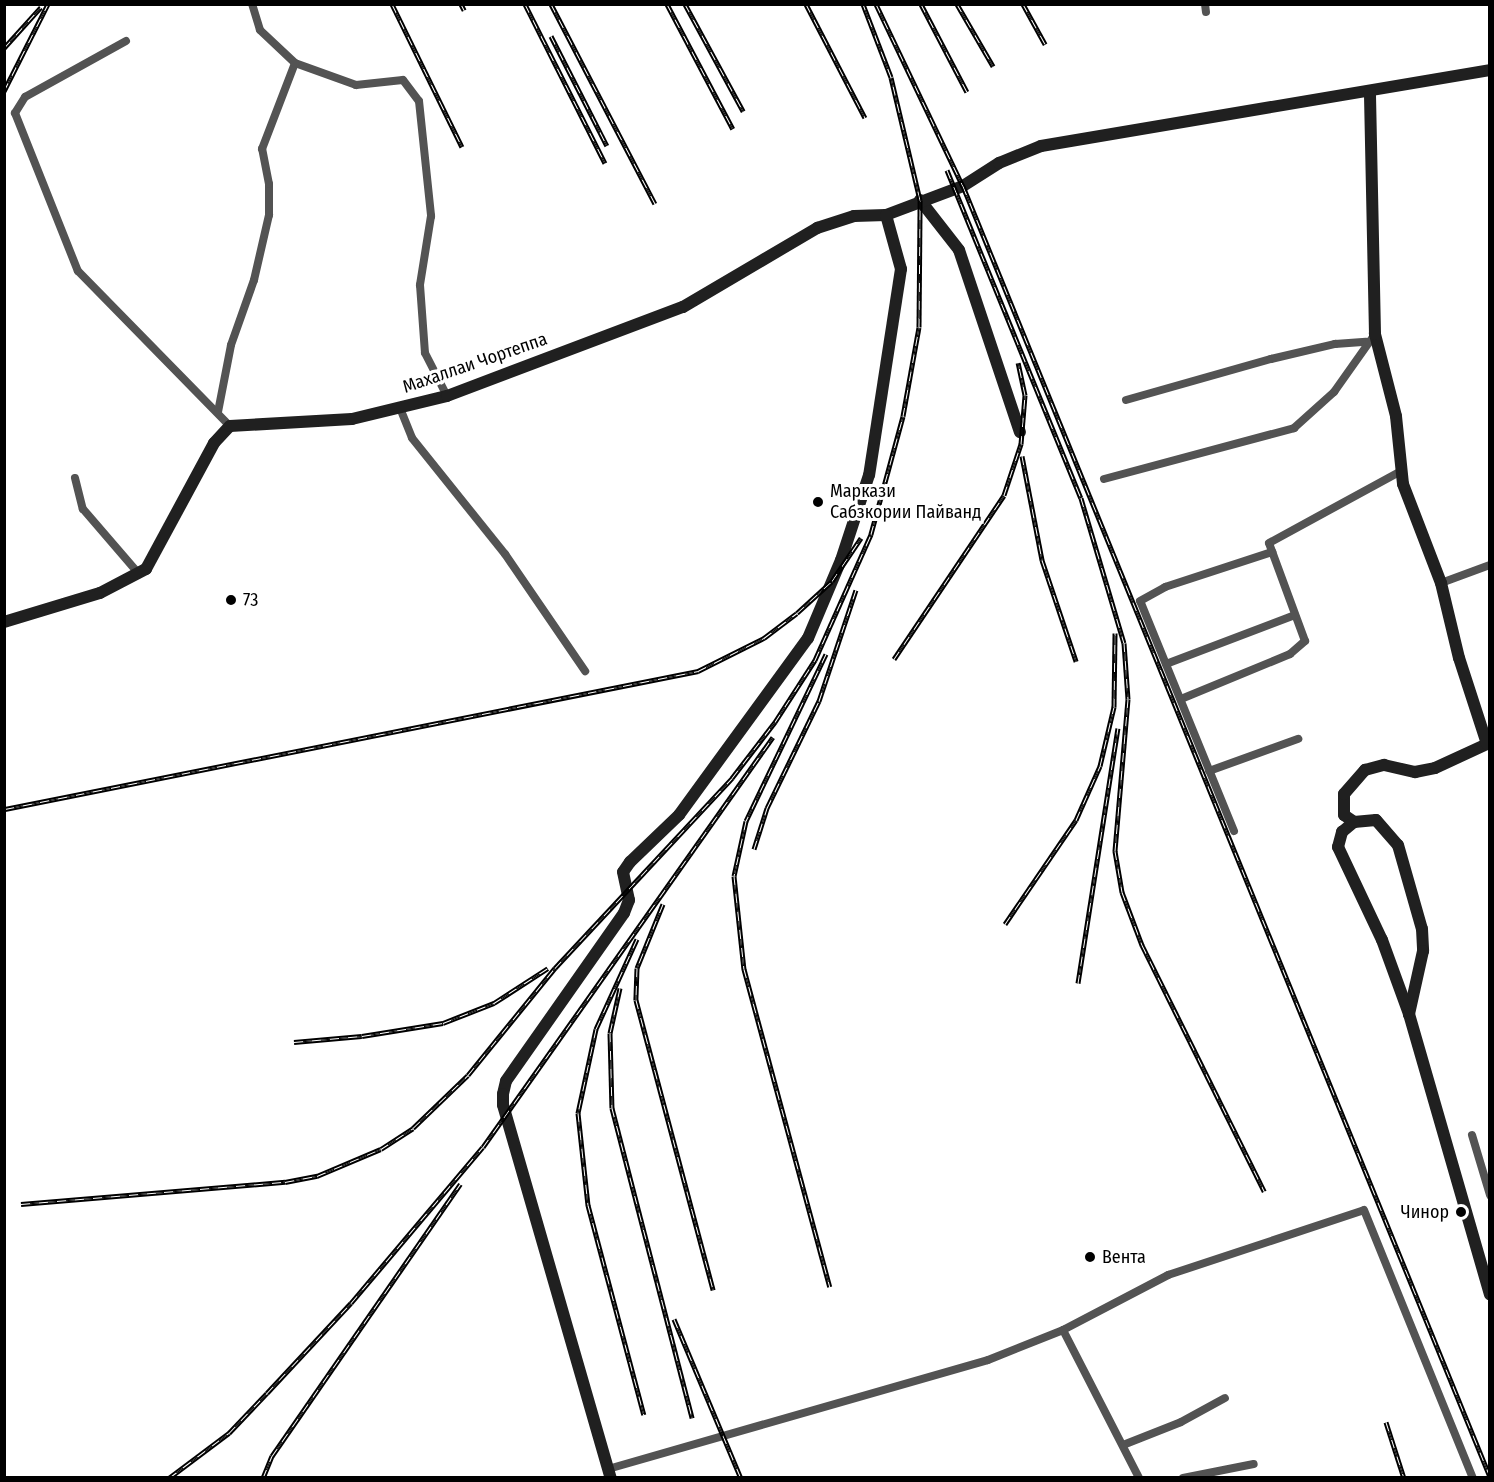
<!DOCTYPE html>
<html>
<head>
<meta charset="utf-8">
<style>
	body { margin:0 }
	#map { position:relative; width:1494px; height:1482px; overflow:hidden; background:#fff; font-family:"Fira Sans Condensed",sans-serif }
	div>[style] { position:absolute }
	.street>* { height:8px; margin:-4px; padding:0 4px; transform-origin:4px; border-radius:4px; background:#535353 }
	.secondary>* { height:12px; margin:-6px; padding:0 6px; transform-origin:6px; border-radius:6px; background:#202020 }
	.rail>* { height:5px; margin-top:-2.5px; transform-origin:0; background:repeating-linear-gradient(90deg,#fff 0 9px,#000 0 18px); box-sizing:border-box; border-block:2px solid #000 }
	.dots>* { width:16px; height:16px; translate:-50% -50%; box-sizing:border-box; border:3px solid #fff; border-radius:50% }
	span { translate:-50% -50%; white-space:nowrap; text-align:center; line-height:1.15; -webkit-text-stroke:6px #fff; paint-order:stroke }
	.street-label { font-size:18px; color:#000 }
	.poi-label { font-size:18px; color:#000 }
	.left { translate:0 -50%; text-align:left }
	.right { translate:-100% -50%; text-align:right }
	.frame { position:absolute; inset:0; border:6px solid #000; pointer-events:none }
</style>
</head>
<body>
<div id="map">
	<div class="street">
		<i style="left:1205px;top:4px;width:8px;rotate:83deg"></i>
		<i style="left:126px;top:41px;width:115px;rotate:151deg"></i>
		<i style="left:25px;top:97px;width:19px;rotate:122deg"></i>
		<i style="left:15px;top:113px;width:170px;rotate:68.3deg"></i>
		<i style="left:78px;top:271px;width:217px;rotate:45.6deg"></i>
		<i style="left:295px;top:63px;width:65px;rotate:19.8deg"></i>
		<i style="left:356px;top:85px;width:47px;rotate:-6.1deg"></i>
		<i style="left:403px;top:80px;width:26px;rotate:53deg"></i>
		<i style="left:419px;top:101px;width:116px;rotate:84deg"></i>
		<i style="left:431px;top:216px;width:70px;rotate:99.1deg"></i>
		<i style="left:420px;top:285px;width:68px;rotate:85.8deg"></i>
		<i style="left:425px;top:353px;width:48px;rotate:62.9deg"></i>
		<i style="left:1126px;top:400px;width:151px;rotate:-15.8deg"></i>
		<i style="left:1271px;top:359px;width:66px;rotate:-13.2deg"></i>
		<i style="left:1335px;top:344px;width:31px;rotate:-4deg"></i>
		<i style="left:400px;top:408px;width:32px;rotate:68deg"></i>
		<i style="left:412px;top:438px;width:149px;rotate:51.3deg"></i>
		<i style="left:505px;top:554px;width:142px;rotate:55.6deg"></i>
		<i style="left:218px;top:412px;width:68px;rotate:-79deg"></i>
		<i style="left:231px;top:345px;width:69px;rotate:-70.5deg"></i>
		<i style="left:254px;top:280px;width:67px;rotate:-77deg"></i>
		<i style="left:269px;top:215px;width:31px;rotate:-90deg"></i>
		<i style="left:269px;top:184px;width:36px;rotate:-101deg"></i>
		<i style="left:262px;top:149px;width:92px;rotate:-69deg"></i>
		<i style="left:295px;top:63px;width:48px;rotate:-136.7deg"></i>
		<i style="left:260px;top:30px;width:27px;rotate:-107deg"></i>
		<i style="left:75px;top:478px;width:32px;rotate:76deg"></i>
		<i style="left:83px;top:509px;width:86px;rotate:49.3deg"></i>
		<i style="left:1104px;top:479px;width:197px;rotate:-15deg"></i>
		<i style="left:1294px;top:428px;width:54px;rotate:-42deg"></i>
		<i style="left:1334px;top:392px;width:71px;rotate:-54.7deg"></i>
		<i style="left:1441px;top:583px;width:52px;rotate:-20.2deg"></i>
		<i style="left:1166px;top:664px;width:138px;rotate:-20.8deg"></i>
		<i style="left:1181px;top:699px;width:118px;rotate:-22.4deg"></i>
		<i style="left:1290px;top:654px;width:20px;rotate:-41deg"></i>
		<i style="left:1305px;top:641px;width:104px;rotate:-110.2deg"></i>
		<i style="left:1269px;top:543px;width:150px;rotate:-28.6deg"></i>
		<i style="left:1209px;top:771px;width:95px;rotate:-19.8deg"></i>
		<i style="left:1234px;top:831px;width:248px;rotate:-112.2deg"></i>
		<i style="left:1140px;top:601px;width:29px;rotate:-29deg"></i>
		<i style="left:1165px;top:587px;width:113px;rotate:-18.1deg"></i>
		<i style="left:1472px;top:1135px;width:63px;rotate:73.3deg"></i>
		<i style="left:1063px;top:1330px;width:166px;rotate:62.8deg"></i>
		<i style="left:1123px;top:1445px;width:62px;rotate:-21.6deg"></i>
		<i style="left:1181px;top:1422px;width:50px;rotate:-28.6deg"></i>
		<i style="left:608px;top:1469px;width:395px;rotate:-16deg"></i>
		<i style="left:988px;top:1360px;width:81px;rotate:-21.8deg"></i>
		<i style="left:1063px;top:1330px;width:119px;rotate:-27.6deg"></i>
		<i style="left:1168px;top:1275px;width:206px;rotate:-18.3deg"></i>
		<i style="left:1364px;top:1210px;width:289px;rotate:67.9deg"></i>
		<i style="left:1183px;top:1478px;width:72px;rotate:-11.2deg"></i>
	</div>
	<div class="secondary">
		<i style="left:920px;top:200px;width:63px;rotate:52deg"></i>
		<i style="left:959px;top:250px;width:192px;rotate:71.5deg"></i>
		<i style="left:886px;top:215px;width:82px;rotate:-20.6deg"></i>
		<i style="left:963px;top:186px;width:43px;rotate:-32.6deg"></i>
		<i style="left:999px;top:163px;width:45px;rotate:-22deg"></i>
		<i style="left:1041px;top:146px;width:455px;rotate:-9.6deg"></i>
		<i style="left:4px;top:622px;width:100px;rotate:-16.8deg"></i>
		<i style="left:100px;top:593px;width:52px;rotate:-27.6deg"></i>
		<i style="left:146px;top:569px;width:143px;rotate:-61.6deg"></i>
		<i style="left:214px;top:443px;width:23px;rotate:-47deg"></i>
		<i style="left:230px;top:426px;width:122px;rotate:-3.3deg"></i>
		<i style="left:352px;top:419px;width:98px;rotate:-13.6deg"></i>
		<i style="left:447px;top:396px;width:252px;rotate:-20.7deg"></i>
		<i style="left:683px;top:307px;width:156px;rotate:-30.5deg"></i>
		<i style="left:817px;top:228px;width:39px;rotate:-18deg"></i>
		<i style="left:854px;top:216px;width:32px;rotate:-2deg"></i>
		<i style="left:886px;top:215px;width:56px;rotate:74.5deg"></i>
		<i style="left:901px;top:269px;width:208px;rotate:98.8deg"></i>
		<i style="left:869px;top:475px;width:89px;rotate:108.2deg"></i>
		<i style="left:841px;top:560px;width:85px;rotate:112.9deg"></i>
		<i style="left:808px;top:638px;width:219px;rotate:126.1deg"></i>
		<i style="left:679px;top:815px;width:68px;rotate:136.2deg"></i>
		<i style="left:630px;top:862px;width:12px;rotate:125deg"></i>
		<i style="left:623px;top:872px;width:29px;rotate:78deg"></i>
		<i style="left:629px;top:900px;width:14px;rotate:111deg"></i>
		<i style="left:624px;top:913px;width:205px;rotate:125.1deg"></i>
		<i style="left:506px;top:1081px;width:13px;rotate:103deg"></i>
		<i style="left:503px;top:1094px;width:11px;rotate:90deg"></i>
		<i style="left:503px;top:1105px;width:388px;rotate:73.9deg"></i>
		<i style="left:1376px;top:820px;width:33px;rotate:49deg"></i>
		<i style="left:1398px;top:845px;width:87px;rotate:74.1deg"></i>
		<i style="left:1422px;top:929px;width:22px;rotate:87deg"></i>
		<i style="left:1423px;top:951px;width:65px;rotate:102.5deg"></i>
		<i style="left:1409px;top:1014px;width:79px;rotate:-110deg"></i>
		<i style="left:1382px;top:940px;width:103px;rotate:-115.3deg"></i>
		<i style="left:1338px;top:847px;width:16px;rotate:-75deg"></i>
		<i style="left:1342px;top:832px;width:16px;rotate:-40deg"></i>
		<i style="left:1354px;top:822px;width:22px;rotate:-5deg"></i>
		<i style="left:1354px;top:822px;width:12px;rotate:-145deg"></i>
		<i style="left:1344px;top:815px;width:21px;rotate:-90deg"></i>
		<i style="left:1344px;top:794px;width:32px;rotate:-49deg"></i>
		<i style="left:1365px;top:770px;width:20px;rotate:-15deg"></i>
		<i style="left:1384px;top:765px;width:32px;rotate:13deg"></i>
		<i style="left:1415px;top:772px;width:20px;rotate:-11deg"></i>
		<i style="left:1435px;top:768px;width:57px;rotate:-24.8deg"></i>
		<i style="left:1487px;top:744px;width:90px;rotate:-108deg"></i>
		<i style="left:1459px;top:658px;width:77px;rotate:-103.5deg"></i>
		<i style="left:1441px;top:583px;width:106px;rotate:-111deg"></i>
		<i style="left:1403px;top:484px;width:68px;rotate:-95.9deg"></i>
		<i style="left:1396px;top:416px;width:85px;rotate:-104.4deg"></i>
		<i style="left:1375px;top:334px;width:243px;rotate:-91.2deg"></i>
		<i style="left:1409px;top:1014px;width:292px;rotate:73.9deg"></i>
	</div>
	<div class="rail">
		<i style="left:392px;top:4px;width:159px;rotate:63.9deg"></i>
		<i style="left:461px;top:4px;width:7px;rotate:63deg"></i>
		<i style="left:525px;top:4px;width:178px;rotate:63.3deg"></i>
		<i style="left:551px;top:4px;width:225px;rotate:62.5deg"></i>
		<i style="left:667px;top:4px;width:141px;rotate:62.2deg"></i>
		<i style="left:685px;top:4px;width:122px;rotate:61.5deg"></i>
		<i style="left:806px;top:4px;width:128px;rotate:62.6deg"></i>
		<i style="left:876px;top:4px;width:202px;rotate:64.5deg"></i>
		<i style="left:963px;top:186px;width:1394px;rotate:67.79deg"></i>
		<i style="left:921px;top:4px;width:99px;rotate:62.4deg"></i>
		<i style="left:957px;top:4px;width:72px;rotate:59.9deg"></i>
		<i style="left:1023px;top:4px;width:46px;rotate:61.2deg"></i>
		<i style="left:551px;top:36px;width:123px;rotate:63deg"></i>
		<i style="left:4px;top:48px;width:55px;rotate:-47.9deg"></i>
		<i style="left:4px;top:91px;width:97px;rotate:-63.2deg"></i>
		<i style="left:947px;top:170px;width:354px;rotate:67.8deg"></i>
		<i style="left:1081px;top:498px;width:151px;rotate:73.5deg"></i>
		<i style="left:1124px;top:643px;width:56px;rotate:85.9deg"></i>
		<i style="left:1128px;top:699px;width:153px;rotate:94.9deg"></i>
		<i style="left:1115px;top:851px;width:42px;rotate:80.3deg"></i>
		<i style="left:1122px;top:892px;width:57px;rotate:69.3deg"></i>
		<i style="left:1142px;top:945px;width:275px;rotate:63.6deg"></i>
		<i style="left:1022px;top:456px;width:106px;rotate:79.1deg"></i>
		<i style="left:1042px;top:560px;width:107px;rotate:71.4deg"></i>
		<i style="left:826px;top:654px;width:185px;rotate:115.6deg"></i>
		<i style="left:746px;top:821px;width:56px;rotate:102.3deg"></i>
		<i style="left:734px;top:876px;width:94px;rotate:83.9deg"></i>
		<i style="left:744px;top:969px;width:329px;rotate:74.9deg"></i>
		<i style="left:894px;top:659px;width:197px;rotate:-56.1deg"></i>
		<i style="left:1004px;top:495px;width:54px;rotate:-71.6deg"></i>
		<i style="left:1021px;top:444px;width:49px;rotate:-85.3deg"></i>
		<i style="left:1025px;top:395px;width:33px;rotate:-102deg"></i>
		<i style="left:5px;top:809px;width:707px;rotate:-11.26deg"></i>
		<i style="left:698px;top:671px;width:74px;rotate:-26.6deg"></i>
		<i style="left:764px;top:638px;width:41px;rotate:-37.1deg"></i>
		<i style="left:797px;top:613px;width:47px;rotate:-42.4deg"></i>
		<i style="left:832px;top:581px;width:52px;rotate:-56deg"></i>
		<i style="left:754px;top:849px;width:43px;rotate:-72.4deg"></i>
		<i style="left:767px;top:808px;width:119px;rotate:-64.1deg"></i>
		<i style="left:819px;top:701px;width:117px;rotate:-71.6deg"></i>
		<i style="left:663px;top:904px;width:69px;rotate:112.1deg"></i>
		<i style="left:637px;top:968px;width:32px;rotate:92deg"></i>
		<i style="left:636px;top:1000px;width:300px;rotate:75.1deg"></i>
		<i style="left:1005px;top:924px;width:126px;rotate:-55.7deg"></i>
		<i style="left:1076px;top:820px;width:59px;rotate:-66deg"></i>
		<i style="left:1100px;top:766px;width:61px;rotate:-76.7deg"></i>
		<i style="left:1114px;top:707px;width:74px;rotate:-89.2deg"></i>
		<i style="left:637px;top:939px;width:99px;rotate:114.5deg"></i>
		<i style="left:596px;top:1029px;width:86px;rotate:102.1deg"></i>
		<i style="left:578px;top:1113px;width:93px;rotate:83.8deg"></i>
		<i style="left:588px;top:1205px;width:217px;rotate:75.1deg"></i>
		<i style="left:1078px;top:983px;width:258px;rotate:-81.1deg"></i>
		<i style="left:620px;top:988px;width:46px;rotate:102.5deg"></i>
		<i style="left:610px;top:1033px;width:75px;rotate:88.5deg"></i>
		<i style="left:612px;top:1108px;width:320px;rotate:75.5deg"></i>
		<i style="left:294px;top:1042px;width:68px;rotate:-5deg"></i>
		<i style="left:362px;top:1036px;width:82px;rotate:-9.1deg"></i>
		<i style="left:443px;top:1023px;width:55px;rotate:-21.4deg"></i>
		<i style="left:494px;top:1003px;width:64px;rotate:-32.9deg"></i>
		<i style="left:21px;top:1204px;width:265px;rotate:-4.8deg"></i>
		<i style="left:285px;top:1182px;width:33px;rotate:-11deg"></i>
		<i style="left:317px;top:1176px;width:69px;rotate:-22.9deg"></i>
		<i style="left:381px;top:1149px;width:38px;rotate:-33deg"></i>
		<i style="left:413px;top:1128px;width:76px;rotate:-43.9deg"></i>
		<i style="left:468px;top:1075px;width:138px;rotate:-50.9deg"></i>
		<i style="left:555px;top:968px;width:260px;rotate:-47deg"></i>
		<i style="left:732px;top:778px;width:71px;rotate:-52.5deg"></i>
		<i style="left:775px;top:722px;width:74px;rotate:-57.2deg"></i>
		<i style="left:815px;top:660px;width:138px;rotate:-66deg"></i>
		<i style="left:871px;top:534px;width:122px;rotate:-74.8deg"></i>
		<i style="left:903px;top:416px;width:90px;rotate:-79.8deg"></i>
		<i style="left:919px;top:327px;width:127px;rotate:-89.5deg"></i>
		<i style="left:920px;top:200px;width:126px;rotate:-103.3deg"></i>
		<i style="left:891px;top:77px;width:78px;rotate:-111deg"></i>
		<i style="left:674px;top:1319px;width:173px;rotate:67.2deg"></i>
		<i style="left:1386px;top:1422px;width:59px;rotate:72.2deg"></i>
		<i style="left:169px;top:1478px;width:75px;rotate:-36.9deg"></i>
		<i style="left:229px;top:1433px;width:55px;rotate:-46.5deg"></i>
		<i style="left:267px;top:1393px;width:123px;rotate:-47deg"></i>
		<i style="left:351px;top:1303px;width:204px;rotate:-49.8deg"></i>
		<i style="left:483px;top:1147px;width:502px;rotate:-54.73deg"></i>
		<i style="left:263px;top:1478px;width:24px;rotate:-68deg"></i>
		<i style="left:272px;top:1456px;width:331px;rotate:-55.3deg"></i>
	</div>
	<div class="dots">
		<i style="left:818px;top:502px;background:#000"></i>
		<i style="left:231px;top:600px;background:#000"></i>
		<i style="left:1461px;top:1212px;background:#000"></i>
		<i style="left:1090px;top:1257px;background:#000"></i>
	</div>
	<div class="street-label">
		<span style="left:475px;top:363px;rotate:-19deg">Махаллаи Чортеппа</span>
	</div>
	<div class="poi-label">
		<span class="left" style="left:830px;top:502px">Маркази<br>Сабзкории Пайванд</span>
		<span class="left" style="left:243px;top:600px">73</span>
		<span class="right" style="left:1449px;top:1212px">Чинор</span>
		<span class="left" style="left:1102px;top:1257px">Вента</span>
	</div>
	<div class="frame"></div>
</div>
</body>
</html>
